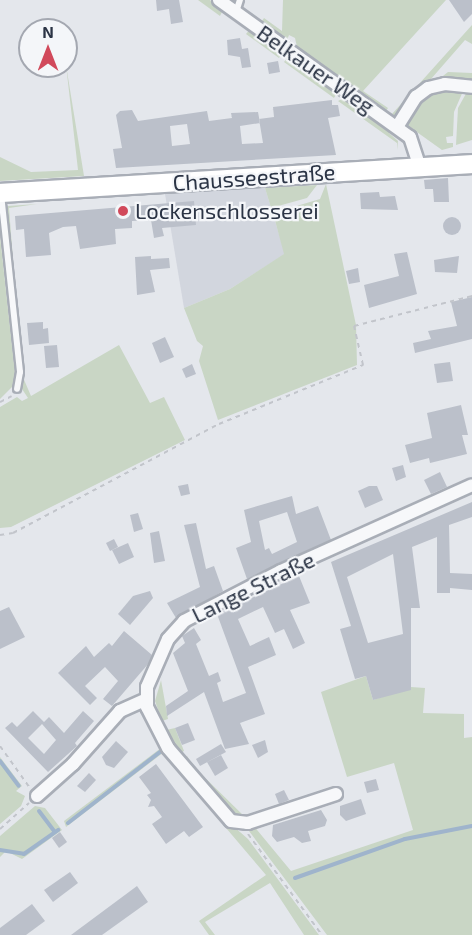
<!DOCTYPE html>
<html>
<head>
<meta charset="utf-8">
<style>
	body { margin:0 }
	#map { position:relative; width:472px; height:935px; overflow:hidden; background:#e4e7ec; font-family:"Exo 2",sans-serif }
	div>[style] { position:absolute }
	.built>* { inset:0; background:#d2d6de }
	.green>* { inset:0; background:#c9d6c5 }
	.stream>* { height:4px; margin:-2px; padding:0 2px; transform-origin:2px; border-radius:2px; background:#9fb4cc }
	.building>* { inset:0; background:#bbc0ca }
	.round { border-radius:50% }
	.path>* { height:2px; margin-top:-1px; transform-origin:0; background:repeating-linear-gradient(90deg,#c2c5cb 0 4.5px,transparent 0 9px) }
	.roads { filter:drop-shadow(2px 0 #a9aeb7) drop-shadow(-2px 0 #a9aeb7) drop-shadow(0 2px #a9aeb7) drop-shadow(0 -2px #a9aeb7) }
	.lane>* { height:6px; margin:-3px; padding:0 3px; transform-origin:3px; border-radius:3px; background:#f7f8fa }
	.street>* { height:12px; margin:-6px; padding:0 6px; transform-origin:6px; border-radius:6px; background:#f7f8fa }
	.secondary>* { height:18px; margin:-9px; padding:0 9px; transform-origin:9px; border-radius:9px; background:#fff }
	.dots>* { width:16px; height:16px; translate:-50% -50%; box-sizing:border-box; border:3px solid #f4f6f9; border-radius:50% }
	span { translate:-50% -50%; white-space:nowrap; text-align:center; line-height:1.15; -webkit-text-stroke:4.5px #f4f6f9; paint-order:stroke }
	.street-label { font-size:22px; color:#2b3445 }
	.poi-label { font-size:22px; color:#2b3445 }
	.left { translate:0 -50%; text-align:left }
	.north { position:absolute; left:18px; top:18px; width:60px; height:60px; box-sizing:border-box; background:#f4f6f9; border:2px solid #a4a8b1; border-radius:50%; rotate:0deg; font-size:16px; font-weight:700; line-height:24px; text-align:center; color:#2b3445 }
	.north::after { content:''; display:block; margin:auto; width:21px; height:27px; background:#d1495b; clip-path:polygon(50% 0,100% 100%,50% 72%,0 100%) }
</style>
</head>
<body>
<div id="map">
	<div class="built">
		<i style="clip-path:polygon(265px 188px,285px 254px,230px 289px,184px 308px,165px 194px)"></i>
	</div>
	<div class="green">
		<i style="clip-path:polygon(198px 0,210px 0,222px 12px,220px 16px)"></i>
		<i style="clip-path:polygon(283px 0,446px 0,363px 91px,388px 108px,386px 111px,297px 47px,295px 38px,289px 35px,287px 40px,262px 21px,264px 18px,282px 31px)"></i>
		<i style="clip-path:polygon(472px 25px,472px 44px,465px 40px,397px 118px,392px 114px)"></i>
		<i style="clip-path:polygon(251px 28px,284px 52px,279px 58px,246px 34px)"></i>
		<i style="clip-path:polygon(289px 56px,338px 91px,334px 98px,284px 62px)"></i>
		<i style="clip-path:polygon(66px 65px,84px 176px,0 181px,0 157px,31px 172px,78px 170px)"></i>
		<i style="clip-path:polygon(448px 72px,472px 73px,472px 83px,434px 83px)"></i>
		<i style="clip-path:polygon(449px 89px,464px 89px,454px 112px,453px 136px,446px 137px,447px 143px,453px 143px,453px 147px,442px 150px,407px 125px,420px 99px)"></i>
		<i style="clip-path:polygon(468px 90px,472px 91px,472px 140px,456px 145px,458px 108px)"></i>
		<i style="clip-path:polygon(346px 97px,391px 130px,389px 133px,398px 141px,397px 150px,397px 143px,338px 101px)"></i>
		<i style="clip-path:polygon(326px 184px,356px 325px,357px 365px,218px 420px,199px 361px,203px 346px,197px 341px,184px 308px,230px 289px,284px 254px,273px 213px,320px 199px)"></i>
		<i style="clip-path:polygon(317px 185px,307px 198px,271px 208px,265px 188px)"></i>
		<i style="clip-path:polygon(37px 204px,9px 208px,20px 349px,4px 211px,8px 206px)"></i>
		<i style="clip-path:polygon(0 236px,15px 373px,12px 387px,0 399px)"></i>
		<i style="clip-path:polygon(119px 345px,150px 403px,164px 397px,185px 440px,11px 527px,0 528px,0 407px,17px 397px,22px 401px,28px 398px,22px 389px,22px 375px,31px 396px)"></i>
		<i style="clip-path:polygon(164px 670px,161px 680px,168px 719px,162px 721px,155px 701px)"></i>
		<i style="clip-path:polygon(366px 676px,373px 700px,411px 687px,425px 688px,423px 713px,464px 714px,464px 738px,472px 737px,472px 935px,327px 935px,249px 831px,253px 825px,291px 871px,413px 830px,394px 763px,347px 777px,321px 692px)"></i>
		<i style="clip-path:polygon(175px 728px,184px 751px,180px 753px,175px 753px,162px 731px)"></i>
		<i style="clip-path:polygon(161px 748px,164px 752px,66px 827px,64px 821px)"></i>
		<i style="clip-path:polygon(187px 756px,194px 767px,247px 819px,237px 819px,180px 760px)"></i>
		<i style="clip-path:polygon(0 757px,22px 786px,16px 791px,25px 796px,21px 806px,0 824px)"></i>
		<i style="clip-path:polygon(35px 806px,45px 808px,62px 830px,22px 859px,6px 851px,0 857px,0 836px)"></i>
		<i style="clip-path:polygon(217px 812px,248px 839px,319px 935px,304px 935px,270px 883px,205px 922px,215px 935px,209px 935px,199px 921px,266px 875px,215px 815px)"></i>
	</div>
	<div class="stream">
		<i style="left:0;top:761px;width:31px;rotate:53deg"></i>
		<i style="left:39px;top:811px;width:26px;rotate:53deg"></i>
		<i style="left:68px;top:823px;width:116px;rotate:-37.7deg"></i>
		<i style="left:0;top:850px;width:24px;rotate:9deg"></i>
		<i style="left:24px;top:854px;width:42px;rotate:-35.2deg"></i>
		<i style="left:295px;top:878px;width:117px;rotate:-19.5deg"></i>
		<i style="left:405px;top:839px;width:68px;rotate:-11deg"></i>
	</div>
	<div class="building">
		<i style="clip-path:polygon(156px 0,179px 0,183px 22px,171px 24px,169px 9px,157px 11px)"></i>
		<i style="clip-path:polygon(449px 0,472px 0,472px 14px,464px 22px)"></i>
		<i style="clip-path:polygon(240px 38px,242px 49px,248px 48px,251px 67px,242px 68px,240px 57px,228px 55px,227px 40px)"></i>
		<i style="clip-path:polygon(278px 61px,280px 72px,269px 74px,267px 63px)"></i>
		<i style="clip-path:polygon(evenodd,332px 100px,332px 105px,338px 105px,340px 116px,328px 118px,336px 155px,116px 168px,113px 149px,122px 148px,116px 115px,120px 111px,132px 110px,138px 121px,207px 111px,209px 121px,232px 118px,231px 113px,258px 112px,260px 123px,240px 126px,242px 144px,263px 143px,259px 119px,274px 117px,273px 107px,332px 100px,187px 124px,190px 144px,172px 146px,170px 126px,187px 124px)"></i>
		<i style="clip-path:polygon(448px 178px,449px 202px,434px 202px,433px 189px,425px 189px,424px 180px)"></i>
		<i style="clip-path:polygon(379px 192px,380px 197px,395px 196px,398px 210px,361px 209px,360px 193px)"></i>
		<i style="clip-path:polygon(194px 201px,196px 225px,162px 228px,164px 236px,154px 238px,151px 220px,132px 221px,132px 228px,115px 229px,116px 244px,80px 249px,76px 226px,63px 227px,49px 233px,51px 255px,26px 257px,24px 229px,16px 230px,15px 216px)"></i>
		<i class="round" style="left:443px;top:217px;width:18px;height:18px"></i>
		<i style="clip-path:polygon(407px 252px,417px 294px,369px 308px,364px 285px,399px 276px,394px 254px)"></i>
		<i style="clip-path:polygon(151px 256px,151px 259px,169px 258px,170px 268px,150px 270px,155px 292px,137px 295px,135px 257px)"></i>
		<i style="clip-path:polygon(459px 256px,457px 273px,435px 272px,434px 260px)"></i>
		<i style="clip-path:polygon(358px 268px,360px 282px,349px 284px,346px 271px)"></i>
		<i style="clip-path:polygon(472px 297px,472px 339px,415px 353px,413px 343px,431px 339px,428px 331px,457px 326px,451px 302px)"></i>
		<i style="clip-path:polygon(43px 322px,43px 329px,48px 328px,49px 343px,29px 345px,27px 323px)"></i>
		<i style="clip-path:polygon(165px 337px,174px 357px,160px 363px,152px 343px)"></i>
		<i style="clip-path:polygon(57px 345px,59px 367px,46px 368px,44px 346px)"></i>
		<i style="clip-path:polygon(450px 362px,453px 381px,437px 383px,434px 364px)"></i>
		<i style="clip-path:polygon(192px 364px,196px 374px,186px 378px,182px 369px)"></i>
		<i style="clip-path:polygon(461px 405px,468px 435px,462px 435px,467px 454px,430px 463px,429px 458px,410px 463px,405px 445px,432px 438px,427px 413px)"></i>
		<i style="clip-path:polygon(403px 465px,406px 477px,396px 481px,392px 468px)"></i>
		<i style="clip-path:polygon(440px 472px,447px 487px,431px 494px,424px 480px)"></i>
		<i style="clip-path:polygon(188px 484px,190px 494px,181px 496px,178px 486px)"></i>
		<i style="clip-path:polygon(369px 486px,377px 486px,383px 500px,365px 508px,358px 491px)"></i>
		<i style="clip-path:polygon(evenodd,292px 496px,296px 514px,318px 506px,331px 540px,247px 579px,236px 548px,251px 542px,244px 510px,292px 496px,287px 512px,297px 542px,272px 554px,269px 548px,265px 550px,259px 521px,287px 512px)"></i>
		<i style="clip-path:polygon(evenodd,472px 502px,472px 517px,449px 525px,450px 573px,472px 574px,472px 590px,450px 588px,450px 593px,437px 593px,437px 537px,412px 547px,420px 608px,411px 608px,411px 690px,373px 700px,366px 676px,355px 679px,340px 629px,351px 626px,331px 562px,472px 502px,393px 554px,403px 634px,368px 643px,347px 577px,393px 554px)"></i>
		<i style="clip-path:polygon(138px 513px,143px 529px,134px 532px,130px 515px)"></i>
		<i style="clip-path:polygon(196px 523px,206px 569px,214px 566px,223px 591px,176px 618px,167px 603px,200px 587px,184px 525px)"></i>
		<i style="clip-path:polygon(159px 531px,165px 561px,154px 563px,150px 533px)"></i>
		<i style="clip-path:polygon(114px 539px,118px 547px,110px 551px,106px 543px)"></i>
		<i style="clip-path:polygon(128px 543px,134px 557px,119px 564px,112px 550px)"></i>
		<i style="clip-path:polygon(299px 576px,310px 603px,290px 610px,305px 643px,293px 649px,284px 629px,275px 633px,263px 607px,238px 619px,250px 646px,269px 637px,276px 655px,248px 667px,265px 714px,240px 723px,249px 744px,225px 749px,204px 692px,167px 716px,166px 706px,188px 691px,173px 653px,185px 643px,182px 636px,194px 628px,201px 640px,196px 644px,209px 676px,218px 672px,221px 681px,217px 683px,223px 702px,246px 693px,217px 614px)"></i>
		<i style="clip-path:polygon(150px 591px,153px 598px,130px 625px,118px 614px,133px 596px)"></i>
		<i style="clip-path:polygon(9px 607px,25px 637px,0 649px,0 611px)"></i>
		<i style="clip-path:polygon(124px 631px,152px 655px,149px 663px,112px 706px,103px 699px,118px 681px,105px 667px,85px 686px,97px 698px,90px 705px,58px 673px,86px 646px,94px 657px,109px 643px,112px 646px)"></i>
		<i style="clip-path:polygon(evenodd,33px 711px,44px 722px,49px 717px,64px 733px,83px 711px,94px 721px,75px 743px,77px 746px,48px 772px,5px 728px,12px 722px,17px 727px,33px 711px,42px 724px,56px 740px,44px 754px,28px 738px,42px 724px)"></i>
		<i style="clip-path:polygon(188px 723px,195px 740px,182px 745px,175px 728px)"></i>
		<i style="clip-path:polygon(265px 740px,268px 752px,258px 758px,252px 745px)"></i>
		<i style="clip-path:polygon(116px 741px,128px 752px,114px 768px,106px 765px,102px 757px)"></i>
		<i style="clip-path:polygon(221px 744px,226px 752px,200px 766px,196px 759px)"></i>
		<i style="clip-path:polygon(221px 755px,228px 768px,215px 776px,207px 762px)"></i>
		<i style="clip-path:polygon(156px 764px,203px 827px,189px 837px,184px 831px,166px 844px,152px 824px,162px 817px,154px 806px,148px 807px,151px 800px,147px 795px,151px 793px,139px 777px)"></i>
		<i style="clip-path:polygon(89px 773px,96px 780px,85px 792px,77px 786px)"></i>
		<i style="clip-path:polygon(376px 779px,379px 790px,367px 793px,364px 782px)"></i>
		<i style="clip-path:polygon(284px 790px,289px 800px,279px 804px,275px 794px)"></i>
		<i style="clip-path:polygon(361px 799px,366px 814px,346px 821px,340px 815px,340px 806px)"></i>
		<i style="clip-path:polygon(321px 810px,327px 820px,325px 826px,308px 831px,311px 841px,302px 843px,294px 837px,277px 842px,272px 836px,273px 825px)"></i>
		<i style="clip-path:polygon(60px 832px,67px 842px,59px 848px,52px 838px)"></i>
		<i style="clip-path:polygon(70px 872px,78px 883px,53px 902px,44px 890px)"></i>
		<i style="clip-path:polygon(137px 886px,148px 902px,102px 935px,71px 935px)"></i>
		<i style="clip-path:polygon(32px 904px,45px 921px,26px 935px,0 935px,0 928px)"></i>
	</div>
	<div class="path">
		<i style="left:0;top:402px;width:13px;rotate:-27deg"></i>
		<i style="left:0;top:535px;width:13px;rotate:-9deg"></i>
		<i style="left:13px;top:533px;width:233px;rotate:-27.9deg"></i>
		<i style="left:219px;top:424px;width:156px;rotate:-22.3deg"></i>
		<i style="left:363px;top:365px;width:40px;rotate:-103deg"></i>
		<i style="left:354px;top:326px;width:122px;rotate:-14.3deg"></i>
		<i style="left:0;top:746px;width:52px;rotate:54.5deg"></i>
		<i style="left:0;top:829px;width:39px;rotate:-42deg"></i>
		<i style="left:248px;top:834px;width:125px;rotate:53.8deg"></i>
	</div>
	<div class="roads">
		<div class="lane">
			<i style="left:236px;top:12px;width:13px;rotate:-72deg"></i>
			<i style="left:1px;top:194px;width:179px;rotate:83.9deg"></i>
			<i style="left:20px;top:372px;width:17px;rotate:100deg"></i>
		</div>
		<div class="street">
			<i style="left:219px;top:0;width:235px;rotate:35.7deg"></i>
			<i style="left:410px;top:137px;width:32px;rotate:72deg"></i>
			<i style="left:397px;top:127px;width:36px;rotate:-58deg"></i>
			<i style="left:416px;top:97px;width:15px;rotate:-37deg"></i>
			<i style="left:428px;top:88px;width:17px;rotate:-13deg"></i>
			<i style="left:445px;top:84px;width:27px;rotate:6deg"></i>
			<i style="left:336px;top:794px;width:93px;rotate:161.8deg"></i>
			<i style="left:248px;top:823px;width:17px;rotate:-173deg"></i>
			<i style="left:231px;top:821px;width:96px;rotate:-130.8deg"></i>
			<i style="left:168px;top:748px;width:46px;rotate:-117.1deg"></i>
			<i style="left:147px;top:707px;width:20px;rotate:-90deg"></i>
			<i style="left:147px;top:687px;width:52px;rotate:-66.4deg"></i>
			<i style="left:168px;top:639px;width:24px;rotate:-48deg"></i>
			<i style="left:184px;top:621px;width:109px;rotate:-27.3deg"></i>
			<i style="left:281px;top:571px;width:209px;rotate:-24.2deg"></i>
			<i style="left:37px;top:796px;width:48px;rotate:-41.6deg"></i>
			<i style="left:73px;top:764px;width:71px;rotate:-48.4deg"></i>
			<i style="left:120px;top:711px;width:27px;rotate:-24deg"></i>
		</div>
		<div class="secondary">
			<i style="left:0;top:193px;width:473px;rotate:-3.5deg"></i>
		</div>
	</div>
	<div class="dots">
		<i style="left:123px;top:211px;background:#d1495b"></i>
	</div>
	<div class="street-label">
		<span style="left:316px;top:69px;rotate:35deg">Belkauer Weg</span>
		<span style="left:254px;top:177px;rotate:-4deg">Chausseestraße</span>
		<span style="left:253px;top:587px;rotate:-26deg">Lange Straße</span>
	</div>
	<div class="poi-label">
		<span class="left" style="left:135px;top:211px">Lockenschlosserei</span>
	</div>
	<div class="north">N</div>
</div>
</body>
</html>
